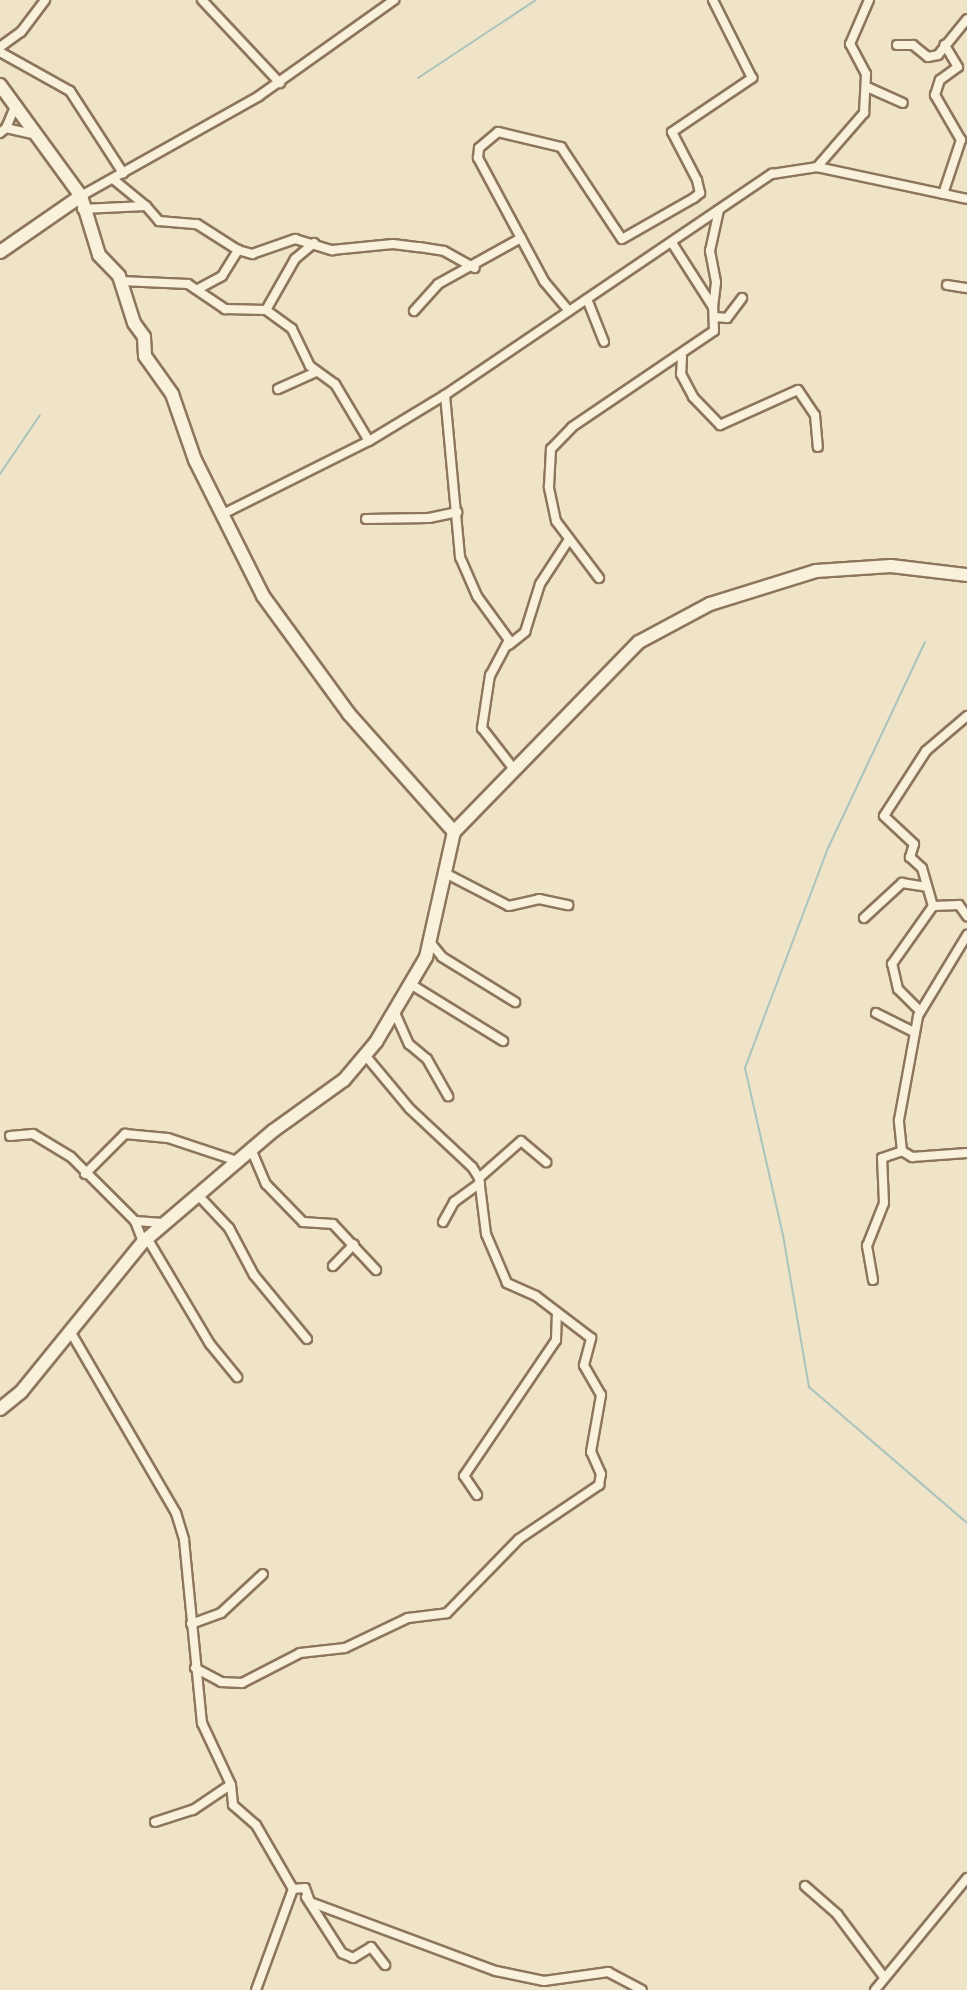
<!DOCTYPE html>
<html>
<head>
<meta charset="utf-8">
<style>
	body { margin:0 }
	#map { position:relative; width:967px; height:1990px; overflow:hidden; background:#f0e4c8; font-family:"Crimson Pro",serif }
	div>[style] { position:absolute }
	.stream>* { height:2px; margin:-1px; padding:0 1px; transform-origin:1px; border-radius:1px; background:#a9c4bc }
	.roads { filter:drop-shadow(2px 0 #8d765c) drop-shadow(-2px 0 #8d765c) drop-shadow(0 2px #8d765c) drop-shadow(0 -2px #8d765c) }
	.street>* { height:8px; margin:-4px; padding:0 4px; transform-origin:4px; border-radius:4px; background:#faf1dc }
	.secondary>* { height:12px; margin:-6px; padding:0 6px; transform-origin:6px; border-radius:6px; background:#faf1dc }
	span { translate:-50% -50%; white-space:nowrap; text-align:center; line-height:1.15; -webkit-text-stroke:6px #f7eed8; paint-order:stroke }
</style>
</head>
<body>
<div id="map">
	<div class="stream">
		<i style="left:418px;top:78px;width:141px;rotate:-33.5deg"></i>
		<i style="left:0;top:474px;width:71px;rotate:-55.9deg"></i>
		<i style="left:925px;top:642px;width:228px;rotate:115.2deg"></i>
		<i style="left:828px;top:848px;width:235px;rotate:110.7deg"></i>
		<i style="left:745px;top:1068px;width:171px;rotate:77.2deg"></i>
		<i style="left:783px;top:1235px;width:154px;rotate:80.3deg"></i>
		<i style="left:809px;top:1387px;width:208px;rotate:40.7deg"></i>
	</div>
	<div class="roads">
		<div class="street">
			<i style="left:202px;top:0;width:114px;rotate:46.8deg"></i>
			<i style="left:897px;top:45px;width:16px"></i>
			<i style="left:913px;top:45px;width:19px;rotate:39deg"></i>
			<i style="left:928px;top:57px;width:10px;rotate:-11deg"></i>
			<i style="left:938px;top:55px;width:46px;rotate:-51.1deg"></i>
			<i style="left:0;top:47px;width:26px;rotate:-36deg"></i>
			<i style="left:21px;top:32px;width:40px;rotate:-53deg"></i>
			<i style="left:0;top:52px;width:80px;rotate:29.1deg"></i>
			<i style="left:70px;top:91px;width:98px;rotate:57.1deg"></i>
			<i style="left:867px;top:87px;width:39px;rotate:24deg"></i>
			<i style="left:6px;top:128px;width:26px;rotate:-67deg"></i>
			<i style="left:0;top:133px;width:8px;rotate:-40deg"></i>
			<i style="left:6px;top:128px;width:32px;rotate:13deg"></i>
			<i style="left:817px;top:167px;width:72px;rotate:-49deg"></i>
			<i style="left:864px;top:113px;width:39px;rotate:-87deg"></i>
			<i style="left:866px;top:74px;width:34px;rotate:-118deg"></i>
			<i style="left:850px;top:44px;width:48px;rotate:-66.6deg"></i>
			<i style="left:113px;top:179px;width:43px;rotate:39.3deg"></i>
			<i style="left:943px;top:194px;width:57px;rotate:-71.6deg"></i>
			<i style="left:961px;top:140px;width:52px;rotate:-120deg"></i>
			<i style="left:935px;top:95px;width:16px;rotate:-72deg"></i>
			<i style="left:940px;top:80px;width:22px;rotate:-36deg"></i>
			<i style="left:958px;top:67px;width:26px;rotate:-121deg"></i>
			<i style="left:81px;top:196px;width:204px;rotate:-29.3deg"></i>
			<i style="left:259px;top:96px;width:166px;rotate:-35.4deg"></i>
			<i style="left:82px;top:209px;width:64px;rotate:-2.7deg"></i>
			<i style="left:146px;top:206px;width:20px;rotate:49deg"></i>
			<i style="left:159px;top:221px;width:38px;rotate:5deg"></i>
			<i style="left:197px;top:224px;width:49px;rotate:32.4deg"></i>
			<i style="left:121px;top:281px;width:67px;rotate:2.6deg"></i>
			<i style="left:188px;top:284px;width:45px;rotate:34deg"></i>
			<i style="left:225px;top:309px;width:41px;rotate:1.4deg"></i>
			<i style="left:266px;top:310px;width:32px;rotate:36deg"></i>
			<i style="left:292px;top:329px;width:41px;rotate:64.1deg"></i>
			<i style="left:310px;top:366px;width:31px;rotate:36deg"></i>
			<i style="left:335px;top:384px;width:66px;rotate:59.2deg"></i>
			<i style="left:947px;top:285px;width:20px;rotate:9deg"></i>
			<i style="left:198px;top:289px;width:27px;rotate:-28deg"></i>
			<i style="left:222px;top:276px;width:31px;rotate:-58deg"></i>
			<i style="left:238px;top:250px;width:15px;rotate:16deg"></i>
			<i style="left:252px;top:254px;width:46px;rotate:-19.2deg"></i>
			<i style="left:295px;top:239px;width:39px;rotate:17deg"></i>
			<i style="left:332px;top:250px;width:61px;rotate:-5.6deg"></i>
			<i style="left:393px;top:244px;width:26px;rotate:7deg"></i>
			<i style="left:419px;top:247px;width:25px;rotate:9deg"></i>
			<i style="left:444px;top:251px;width:35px;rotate:29deg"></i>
			<i style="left:587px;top:299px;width:46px;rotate:68.4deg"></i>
			<i style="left:713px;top:307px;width:25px;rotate:-83deg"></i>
			<i style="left:716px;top:282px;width:32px;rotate:-101deg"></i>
			<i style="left:710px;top:251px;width:42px;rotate:-77.6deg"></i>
			<i style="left:266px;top:310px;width:59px;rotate:-60.4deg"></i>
			<i style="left:295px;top:259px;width:25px;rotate:-40deg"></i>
			<i style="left:414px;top:311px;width:36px;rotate:-48deg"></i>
			<i style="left:438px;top:284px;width:95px;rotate:-29deg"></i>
			<i style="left:569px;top:311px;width:39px;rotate:-130deg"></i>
			<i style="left:544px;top:281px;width:140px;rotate:-118.2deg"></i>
			<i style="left:478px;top:158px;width:10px;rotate:-84deg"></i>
			<i style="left:479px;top:148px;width:25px;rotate:-40deg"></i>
			<i style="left:498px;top:132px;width:65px;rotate:13.4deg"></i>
			<i style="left:561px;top:147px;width:110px;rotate:56.5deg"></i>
			<i style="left:622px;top:239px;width:83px;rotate:-29.7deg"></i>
			<i style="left:694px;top:198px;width:8px;rotate:-40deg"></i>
			<i style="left:700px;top:193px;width:13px;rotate:-103deg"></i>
			<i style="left:697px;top:180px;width:54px;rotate:-117.5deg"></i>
			<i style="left:672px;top:132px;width:97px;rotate:-34deg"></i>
			<i style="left:752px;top:78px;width:87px;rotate:-116.6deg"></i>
			<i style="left:715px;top:317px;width:12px;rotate:5deg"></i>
			<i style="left:727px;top:318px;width:25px;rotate:-53deg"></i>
			<i style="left:682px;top:357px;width:17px;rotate:93deg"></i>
			<i style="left:681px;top:374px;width:26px;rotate:62deg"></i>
			<i style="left:693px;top:397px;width:39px;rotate:46deg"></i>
			<i style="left:720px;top:425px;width:85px;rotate:-24.2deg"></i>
			<i style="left:798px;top:390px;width:30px;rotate:56deg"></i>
			<i style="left:815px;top:415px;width:32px;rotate:85deg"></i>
			<i style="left:278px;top:389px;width:42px;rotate:-24.1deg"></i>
			<i style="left:445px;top:395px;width:163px;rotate:84.7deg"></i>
			<i style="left:460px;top:557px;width:43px;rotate:66.4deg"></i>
			<i style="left:477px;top:596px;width:54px;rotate:54deg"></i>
			<i style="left:509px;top:640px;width:40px;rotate:118deg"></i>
			<i style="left:490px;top:675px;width:54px;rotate:98.6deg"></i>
			<i style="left:482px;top:728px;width:51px;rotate:52.2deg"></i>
			<i style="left:223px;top:514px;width:163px;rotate:-26.6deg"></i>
			<i style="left:369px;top:441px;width:89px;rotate:-31.2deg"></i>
			<i style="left:445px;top:395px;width:395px;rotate:-34.1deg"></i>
			<i style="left:772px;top:174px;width:46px;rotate:-8.8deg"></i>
			<i style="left:817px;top:167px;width:153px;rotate:12deg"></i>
			<i style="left:366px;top:519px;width:63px;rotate:-0.9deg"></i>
			<i style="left:429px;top:518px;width:29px;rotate:-12deg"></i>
			<i style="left:599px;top:578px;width:71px;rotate:-127deg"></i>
			<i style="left:556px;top:521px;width:35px;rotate:-102deg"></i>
			<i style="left:549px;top:487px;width:38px;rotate:-87deg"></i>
			<i style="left:551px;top:449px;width:30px;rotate:-46deg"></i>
			<i style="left:572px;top:427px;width:171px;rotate:-34.1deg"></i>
			<i style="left:714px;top:331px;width:24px;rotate:-92deg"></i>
			<i style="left:713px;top:307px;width:76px;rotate:-122.6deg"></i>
			<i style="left:509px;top:645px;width:21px;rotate:-39deg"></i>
			<i style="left:525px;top:632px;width:50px;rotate:-72.6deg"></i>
			<i style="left:540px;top:584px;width:51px;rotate:-56.9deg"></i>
			<i style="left:967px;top:716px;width:54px;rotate:139.5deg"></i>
			<i style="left:926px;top:751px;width:77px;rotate:122.9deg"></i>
			<i style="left:884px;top:816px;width:41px;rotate:43deg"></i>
			<i style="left:914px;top:844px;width:14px;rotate:107deg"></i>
			<i style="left:910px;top:857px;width:16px;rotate:43deg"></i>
			<i style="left:922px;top:868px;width:40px;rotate:74deg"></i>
			<i style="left:933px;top:906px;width:26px;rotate:-2deg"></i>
			<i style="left:959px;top:905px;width:14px;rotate:54deg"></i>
			<i style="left:443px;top:872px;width:74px;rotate:27.3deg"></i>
			<i style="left:509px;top:906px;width:31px;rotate:-13deg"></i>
			<i style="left:539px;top:899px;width:30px;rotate:12deg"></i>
			<i style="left:864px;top:918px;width:52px;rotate:-42.6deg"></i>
			<i style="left:902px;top:883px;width:25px;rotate:9deg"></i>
			<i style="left:430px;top:942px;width:19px;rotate:51deg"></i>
			<i style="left:442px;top:957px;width:86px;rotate:31.7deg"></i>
			<i style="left:412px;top:985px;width:107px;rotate:31.6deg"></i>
			<i style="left:920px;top:1011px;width:31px;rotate:-135deg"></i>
			<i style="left:898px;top:989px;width:26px;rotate:-103deg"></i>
			<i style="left:892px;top:964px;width:71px;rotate:-54.7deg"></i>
			<i style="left:395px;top:1013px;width:34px;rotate:66deg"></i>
			<i style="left:409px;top:1044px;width:23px;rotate:40deg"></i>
			<i style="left:427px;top:1059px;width:43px;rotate:60.4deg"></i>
			<i style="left:876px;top:1013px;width:42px;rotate:26.6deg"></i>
			<i style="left:10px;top:1136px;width:23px;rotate:-5deg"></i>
			<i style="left:33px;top:1134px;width:44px;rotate:31.2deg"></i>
			<i style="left:71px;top:1157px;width:91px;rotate:45deg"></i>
			<i style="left:135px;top:1221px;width:22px;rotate:69deg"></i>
			<i style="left:251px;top:1149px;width:38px;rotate:67deg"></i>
			<i style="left:266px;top:1184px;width:53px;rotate:45.8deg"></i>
			<i style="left:303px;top:1222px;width:30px;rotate:4deg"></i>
			<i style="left:333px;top:1224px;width:63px;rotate:46.9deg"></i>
			<i style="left:902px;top:1151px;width:31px;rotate:-96deg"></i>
			<i style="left:899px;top:1120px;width:106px;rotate:-79.6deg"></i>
			<i style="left:918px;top:1016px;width:95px;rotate:-58.8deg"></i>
			<i style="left:85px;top:1174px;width:57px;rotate:-45deg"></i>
			<i style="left:125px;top:1134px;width:43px;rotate:5.3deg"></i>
			<i style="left:168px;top:1138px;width:73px;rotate:18.4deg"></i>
			<i style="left:479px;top:1178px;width:56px;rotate:-41.4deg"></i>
			<i style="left:521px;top:1141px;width:33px;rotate:40deg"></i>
			<i style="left:197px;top:1194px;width:47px;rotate:46.7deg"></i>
			<i style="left:229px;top:1228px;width:53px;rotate:62deg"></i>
			<i style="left:254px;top:1275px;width:83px;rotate:50.4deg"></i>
			<i style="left:135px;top:1221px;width:28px;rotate:4deg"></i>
			<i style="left:443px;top:1222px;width:23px;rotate:-61deg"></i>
			<i style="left:454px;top:1202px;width:32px;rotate:-36deg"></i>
			<i style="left:147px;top:1238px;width:123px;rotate:59.3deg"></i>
			<i style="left:210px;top:1344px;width:43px;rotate:50.7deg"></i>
			<i style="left:333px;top:1266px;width:30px;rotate:-46deg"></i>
			<i style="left:873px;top:1280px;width:35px;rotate:-100deg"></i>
			<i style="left:867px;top:1246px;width:46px;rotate:-68.4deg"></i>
			<i style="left:884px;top:1203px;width:45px;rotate:-92.5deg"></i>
			<i style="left:882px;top:1158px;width:21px;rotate:-19deg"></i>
			<i style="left:902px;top:1151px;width:12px;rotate:31deg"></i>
			<i style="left:912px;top:1157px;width:55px;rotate:-4.2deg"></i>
			<i style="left:70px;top:1331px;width:211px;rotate:59.8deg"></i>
			<i style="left:176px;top:1513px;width:28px;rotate:73deg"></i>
			<i style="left:184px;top:1540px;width:184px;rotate:84.4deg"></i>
			<i style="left:202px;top:1723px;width:68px;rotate:64.9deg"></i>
			<i style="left:231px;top:1785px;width:20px;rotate:84deg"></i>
			<i style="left:233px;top:1805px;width:30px;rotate:41deg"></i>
			<i style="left:256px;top:1825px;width:74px;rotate:60deg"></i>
			<i style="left:293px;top:1889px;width:12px;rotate:-5deg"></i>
			<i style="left:305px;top:1888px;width:15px;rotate:70deg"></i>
			<i style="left:310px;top:1902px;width:198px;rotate:20.4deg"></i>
			<i style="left:496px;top:1971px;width:49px;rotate:11.8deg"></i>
			<i style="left:544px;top:1981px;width:65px;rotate:-8deg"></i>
			<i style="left:608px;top:1972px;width:38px;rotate:28deg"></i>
			<i style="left:477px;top:1495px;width:23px;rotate:-124deg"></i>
			<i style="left:464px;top:1476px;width:164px;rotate:-55.9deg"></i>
			<i style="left:556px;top:1340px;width:24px;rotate:-88deg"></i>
			<i style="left:191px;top:1624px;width:32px;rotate:-20deg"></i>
			<i style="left:221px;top:1613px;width:57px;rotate:-42.9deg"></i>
			<i style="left:195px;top:1668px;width:30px;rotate:28deg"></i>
			<i style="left:221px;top:1682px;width:21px;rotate:3deg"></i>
			<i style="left:242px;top:1683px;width:65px;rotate:-27.3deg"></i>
			<i style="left:300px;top:1653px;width:45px;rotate:-6.3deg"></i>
			<i style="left:345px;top:1648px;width:70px;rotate:-25.5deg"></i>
			<i style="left:408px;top:1618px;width:39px;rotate:-7deg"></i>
			<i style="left:447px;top:1613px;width:103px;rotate:-45.8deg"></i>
			<i style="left:519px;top:1539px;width:97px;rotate:-34deg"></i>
			<i style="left:599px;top:1485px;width:11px;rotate:-80deg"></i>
			<i style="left:601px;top:1474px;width:24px;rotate:-114deg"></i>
			<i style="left:591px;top:1452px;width:58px;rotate:-80deg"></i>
			<i style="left:601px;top:1395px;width:34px;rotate:-120deg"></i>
			<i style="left:584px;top:1365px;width:28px;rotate:-75deg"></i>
			<i style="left:591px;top:1338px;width:69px;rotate:-142.6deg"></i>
			<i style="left:536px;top:1296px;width:32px;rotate:-156deg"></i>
			<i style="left:507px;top:1283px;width:53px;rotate:-113.2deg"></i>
			<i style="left:486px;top:1234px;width:56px;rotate:-97.1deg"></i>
			<i style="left:479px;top:1178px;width:13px;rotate:-122deg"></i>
			<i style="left:472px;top:1167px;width:85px;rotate:-136.9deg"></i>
			<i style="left:410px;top:1109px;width:70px;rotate:-129.8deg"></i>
			<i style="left:155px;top:1822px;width:40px;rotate:-18deg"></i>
			<i style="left:193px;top:1810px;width:45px;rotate:-34deg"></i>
			<i style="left:805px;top:1886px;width:43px;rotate:41.2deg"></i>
			<i style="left:837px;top:1914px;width:79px;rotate:53.3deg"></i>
			<i style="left:306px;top:1897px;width:67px;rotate:57.3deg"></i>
			<i style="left:342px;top:1953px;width:12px;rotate:24deg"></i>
			<i style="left:353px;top:1958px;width:21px;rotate:-31deg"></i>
			<i style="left:371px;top:1947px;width:23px;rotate:52deg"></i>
			<i style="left:256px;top:1990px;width:108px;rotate:-69.9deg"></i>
			<i style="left:875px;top:1990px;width:145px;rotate:-50.6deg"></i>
		</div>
		<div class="secondary">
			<i style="left:0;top:85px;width:137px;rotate:53.9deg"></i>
			<i style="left:81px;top:196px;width:62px;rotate:73deg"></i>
			<i style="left:99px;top:255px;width:29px;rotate:46deg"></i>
			<i style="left:119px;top:276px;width:49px;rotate:72.3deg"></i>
			<i style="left:134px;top:323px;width:17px;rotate:54deg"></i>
			<i style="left:144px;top:337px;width:19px;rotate:87deg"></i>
			<i style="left:145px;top:356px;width:47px;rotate:54.6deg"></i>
			<i style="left:172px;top:394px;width:70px;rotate:70.8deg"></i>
			<i style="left:195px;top:460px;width:152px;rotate:63.4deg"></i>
			<i style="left:263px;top:596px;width:146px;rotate:53.9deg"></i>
			<i style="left:349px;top:714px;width:158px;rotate:48.3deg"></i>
			<i style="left:0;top:252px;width:98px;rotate:-34.7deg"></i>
			<i style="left:0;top:1409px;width:27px;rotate:-39deg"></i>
			<i style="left:21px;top:1392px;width:193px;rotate:-50.9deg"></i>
			<i style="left:143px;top:1242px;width:171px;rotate:-40.5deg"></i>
			<i style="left:273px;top:1131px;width:87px;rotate:-35.7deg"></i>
			<i style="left:344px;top:1080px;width:50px;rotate:-49.9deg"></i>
			<i style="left:376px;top:1042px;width:99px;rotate:-59.5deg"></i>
			<i style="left:426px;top:957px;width:128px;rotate:-77.4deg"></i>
			<i style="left:454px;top:832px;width:265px;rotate:-45.8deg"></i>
			<i style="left:639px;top:642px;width:81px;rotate:-28.2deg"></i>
			<i style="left:710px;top:604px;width:111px;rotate:-17.3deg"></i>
			<i style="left:816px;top:571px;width:75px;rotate:-3.8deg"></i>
			<i style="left:891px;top:566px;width:77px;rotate:6.8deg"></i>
		</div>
	</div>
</div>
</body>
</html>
